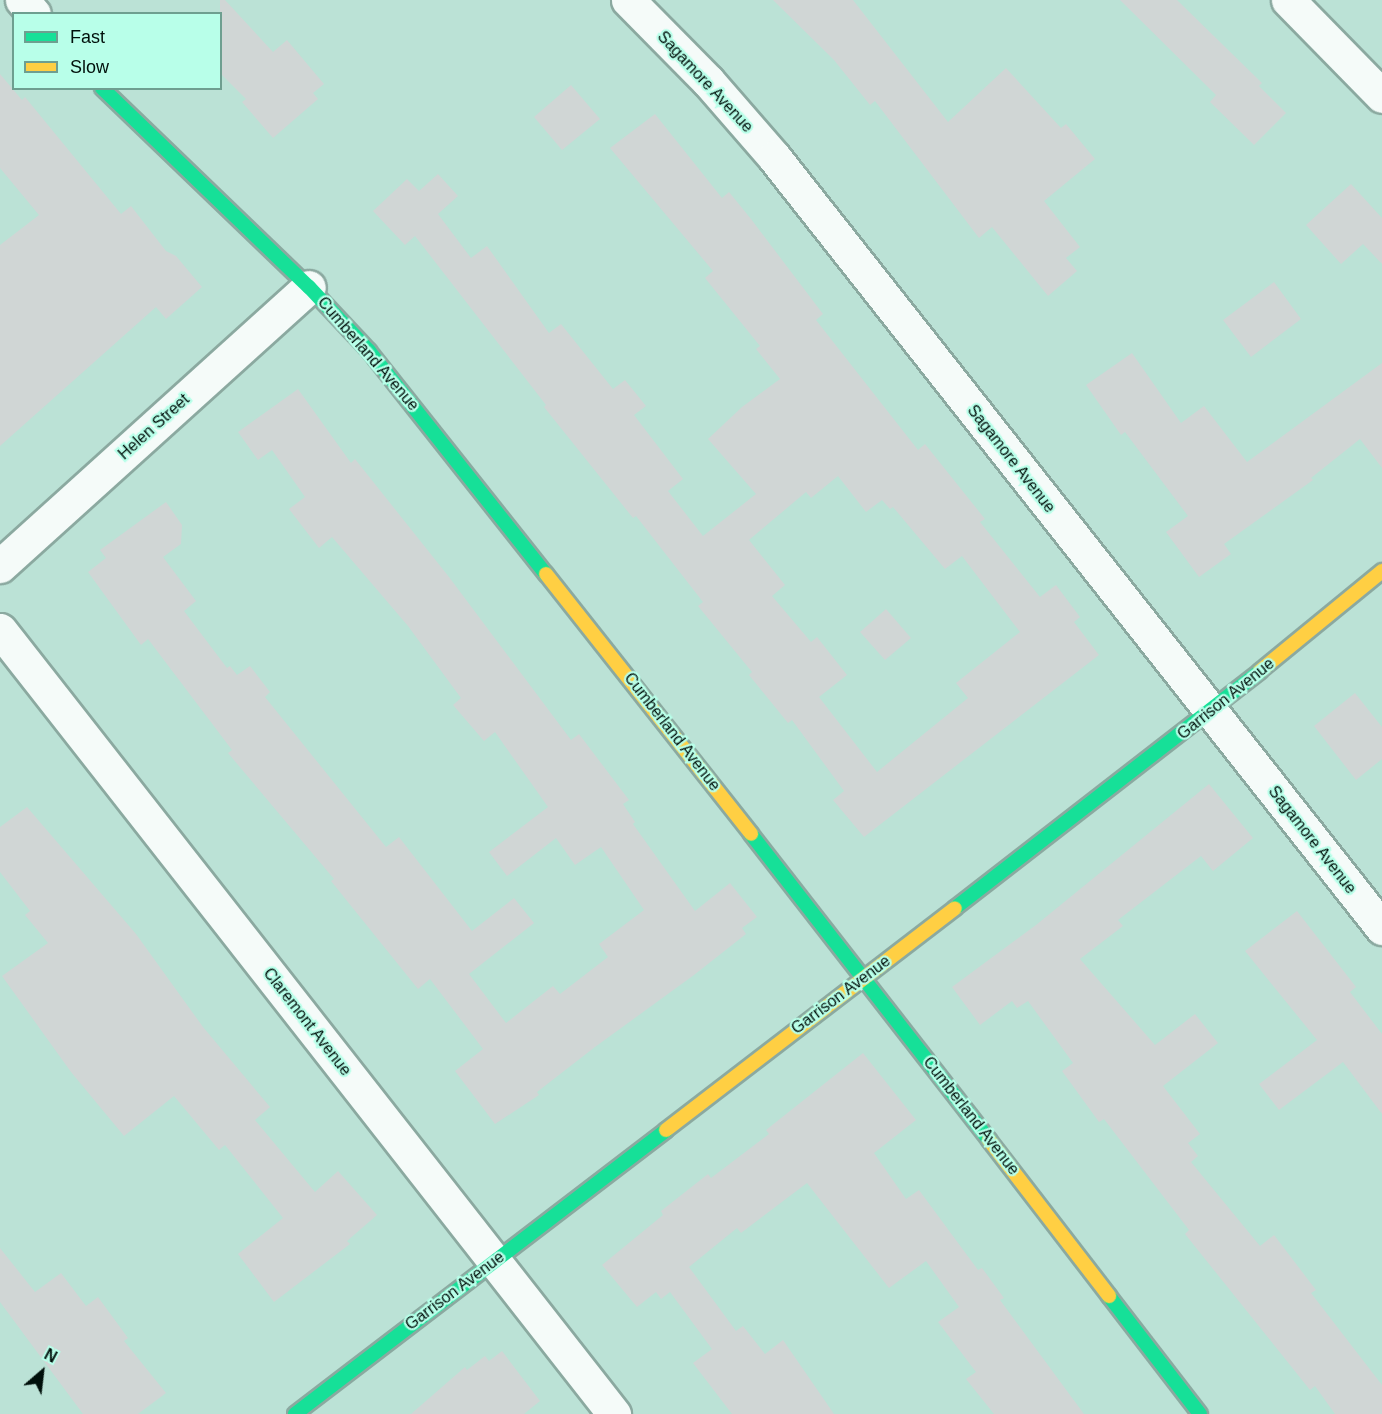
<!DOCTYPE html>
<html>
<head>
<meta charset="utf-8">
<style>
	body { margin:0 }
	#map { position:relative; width:1382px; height:1414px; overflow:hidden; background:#bbe2d6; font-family:Arial,sans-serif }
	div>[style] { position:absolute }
	.building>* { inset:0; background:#d0d6d5 }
	.roads { filter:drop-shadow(2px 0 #8ba9a0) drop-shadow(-2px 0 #8ba9a0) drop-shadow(0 2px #8ba9a0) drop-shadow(0 -2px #8ba9a0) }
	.street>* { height:33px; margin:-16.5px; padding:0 16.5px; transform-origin:16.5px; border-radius:16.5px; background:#f5fbf9 }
	.fast>* { height:14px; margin:-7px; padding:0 7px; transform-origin:7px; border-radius:7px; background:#16e098 }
	.slow>* { height:14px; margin:-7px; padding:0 7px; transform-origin:7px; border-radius:7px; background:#ffcf43 }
	span { translate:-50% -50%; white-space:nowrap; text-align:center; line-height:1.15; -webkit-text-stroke:4.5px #b8ffe9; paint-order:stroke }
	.street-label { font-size:16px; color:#00100b }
	.legend { position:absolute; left:12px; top:12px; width:210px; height:78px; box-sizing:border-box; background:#b8ffe9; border:2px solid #6e9f90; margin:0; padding:8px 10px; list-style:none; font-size:18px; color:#00100b }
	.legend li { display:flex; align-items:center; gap:12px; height:30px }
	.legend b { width:30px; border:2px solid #6e9f90 }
	.north { position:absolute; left:12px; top:1342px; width:60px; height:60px; -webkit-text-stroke:4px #b8ffe9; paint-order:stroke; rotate:28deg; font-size:16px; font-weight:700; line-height:24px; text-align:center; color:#00100b }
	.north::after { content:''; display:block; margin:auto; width:21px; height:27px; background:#00100b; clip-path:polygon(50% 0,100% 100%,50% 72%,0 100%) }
</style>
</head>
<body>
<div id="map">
	<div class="building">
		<i style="clip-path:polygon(220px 0,225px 0,273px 52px,287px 40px,324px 84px,313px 93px,318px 99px,273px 138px,242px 102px,246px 99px,220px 73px)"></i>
		<i style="clip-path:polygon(773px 0,853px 0,948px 122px,1006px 68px,1061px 128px,1066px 124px,1095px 159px,1044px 201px,1080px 247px,1066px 258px,1077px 271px,1048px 296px,992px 227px,979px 238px,875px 101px,870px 105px,834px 60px)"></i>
		<i style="clip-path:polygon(1120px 0,1177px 0,1262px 83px,1259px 86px,1286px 113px,1254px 145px,1210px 102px,1216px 95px)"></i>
		<i style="clip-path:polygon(0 74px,22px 100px,25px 97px,121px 214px,131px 206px,166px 251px,176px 256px,202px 287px,166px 319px,156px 307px,0 446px,0 245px,39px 215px,0 168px)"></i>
		<i style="clip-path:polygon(571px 85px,600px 119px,562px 150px,534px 117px)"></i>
		<i style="clip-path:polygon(evenodd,655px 114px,722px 198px,729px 192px,751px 219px,823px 314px,816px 320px,918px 450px,925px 444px,985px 519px,980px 522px,1040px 597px,1056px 585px,1080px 617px,1074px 622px,1099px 655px,864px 837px,833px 800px,844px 791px,792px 720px,788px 723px,749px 675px,752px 672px,698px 606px,703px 602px,636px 516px,633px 518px,544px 407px,546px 405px,415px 236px,405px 245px,373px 211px,407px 179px,419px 191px,438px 174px,458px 196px,438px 214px,471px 258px,487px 246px,549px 333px,561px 324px,613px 389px,625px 380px,646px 406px,634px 415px,683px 479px,668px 491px,703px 536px,756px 494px,708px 439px,742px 407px,780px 379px,756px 349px,760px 346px,705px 278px,713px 271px,610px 148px,655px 114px,838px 476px,866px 512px,882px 500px,890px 509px,893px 507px,945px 569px,962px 556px,1020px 632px,956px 683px,968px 698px,877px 772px,819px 697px,847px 675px,817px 637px,811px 642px,772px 596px,785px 585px,749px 540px,806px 492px,811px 498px,838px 476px)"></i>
		<i style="clip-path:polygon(1351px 184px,1382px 218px,1382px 264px,1363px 244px,1341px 264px,1306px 225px)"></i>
		<i style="clip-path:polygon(1274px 282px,1301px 319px,1251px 357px,1223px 320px)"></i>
		<i style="clip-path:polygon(1132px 353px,1181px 423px,1204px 406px,1247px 462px,1382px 363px,1382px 468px,1360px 439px,1311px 478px,1313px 480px,1224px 544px,1231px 554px,1199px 577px,1166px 532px,1188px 516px,1125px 432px,1121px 435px,1086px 385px)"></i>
		<i style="clip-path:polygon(298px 389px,351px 463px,355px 459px,449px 577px,571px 740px,579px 734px,629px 800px,623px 804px,635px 822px,633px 824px,695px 911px,730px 883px,757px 917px,742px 928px,746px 934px,694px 975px,595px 1047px,537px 1092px,539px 1095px,495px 1124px,455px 1071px,483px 1049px,430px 979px,418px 989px,331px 881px,334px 879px,228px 753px,232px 750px,148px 639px,141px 645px,88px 572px,106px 558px,100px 550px,166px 502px,182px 525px,181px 544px,163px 557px,196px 601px,184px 611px,227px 668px,230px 666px,237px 675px,250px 666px,270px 692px,265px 697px,386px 847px,399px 837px,472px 931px,514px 898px,534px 923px,469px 974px,506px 1023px,553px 986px,560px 994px,608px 957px,599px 944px,644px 910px,601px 847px,575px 865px,556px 838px,507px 876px,489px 852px,548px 807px,495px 732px,484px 741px,453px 705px,461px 698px,408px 626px,332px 537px,319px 548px,289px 509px,305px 497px,272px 450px,258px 460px,238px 432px)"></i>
		<i style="clip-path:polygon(886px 609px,911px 638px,885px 660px,860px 632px)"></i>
		<i style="clip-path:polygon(1355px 693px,1382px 727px,1382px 759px,1356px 780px,1314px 726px)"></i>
		<i style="clip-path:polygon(1209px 784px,1253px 838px,1213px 871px,1201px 856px,1118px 920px,1123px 926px,1080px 959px,1155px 1045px,1195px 1014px,1218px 1043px,1163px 1086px,1200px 1134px,1188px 1143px,1198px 1156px,1191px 1162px,1260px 1246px,1274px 1235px,1316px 1290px,1311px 1293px,1382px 1385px,1382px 1414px,1335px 1414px,1315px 1386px,1310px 1390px,1185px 1234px,1189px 1230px,1104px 1119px,1099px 1122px,1062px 1071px,1073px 1063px,1028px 1001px,1017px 1008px,1012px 1001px,980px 1025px,952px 987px,1036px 925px)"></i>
		<i style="clip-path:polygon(27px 807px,136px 934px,203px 1027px,270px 1107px,255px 1120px,315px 1192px,338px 1171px,377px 1215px,347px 1241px,350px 1244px,274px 1302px,238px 1254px,283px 1218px,225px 1145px,219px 1150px,174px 1096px,124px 1136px,71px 1072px,2px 976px,48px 943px,25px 915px,30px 911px,0 872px,0 827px)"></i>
		<i style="clip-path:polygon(1297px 911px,1356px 987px,1350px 992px,1382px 1034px,1382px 1114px,1343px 1062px,1279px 1110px,1259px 1084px,1317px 1040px,1245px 951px)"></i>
		<i style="clip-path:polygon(863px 1053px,916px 1120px,874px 1153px,906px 1199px,919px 1190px,978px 1270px,982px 1268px,1004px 1298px,1000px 1300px,1084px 1414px,994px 1414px,966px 1379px,976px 1372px,938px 1322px,959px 1307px,926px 1261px,889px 1288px,807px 1183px,741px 1233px,737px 1228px,689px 1267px,736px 1331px,743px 1326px,765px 1354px,783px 1340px,834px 1414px,732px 1414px,693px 1363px,712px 1349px,670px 1292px,661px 1299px,656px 1292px,637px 1307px,602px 1265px,663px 1215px,661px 1211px,708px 1174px,711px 1178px,769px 1134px,766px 1130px)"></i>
		<i style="clip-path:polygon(0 1248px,35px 1292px,61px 1273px,86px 1306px,98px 1297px,128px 1338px,124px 1341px,166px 1393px,138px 1414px,83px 1414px,0 1302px)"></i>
		<i style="clip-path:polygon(502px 1351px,540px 1401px,524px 1414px,411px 1414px,465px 1367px,467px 1370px,485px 1356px,489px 1361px)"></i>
	</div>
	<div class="roads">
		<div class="street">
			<i style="left:22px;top:0;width:18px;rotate:49deg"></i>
			<i style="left:628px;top:0;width:114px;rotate:45.4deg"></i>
			<i style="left:708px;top:81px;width:101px;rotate:49deg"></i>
			<i style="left:774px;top:157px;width:982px;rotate:51.74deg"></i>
			<i style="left:1288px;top:0;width:134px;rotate:45.6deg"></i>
			<i style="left:0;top:566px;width:416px;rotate:-42.1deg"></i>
			<i style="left:0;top:630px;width:996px;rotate:51.93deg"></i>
		</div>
		<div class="fast">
			<i style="left:102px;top:88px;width:287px;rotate:43.9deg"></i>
			<i style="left:309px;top:287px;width:88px;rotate:46.8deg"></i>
			<i style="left:369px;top:351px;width:285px;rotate:51.6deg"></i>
			<i style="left:751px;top:834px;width:388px;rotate:52.1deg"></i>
			<i style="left:955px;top:908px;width:386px;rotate:-37.8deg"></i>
			<i style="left:1109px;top:1296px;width:149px;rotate:52.4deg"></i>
			<i style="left:295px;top:1414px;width:467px;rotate:-37.4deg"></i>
		</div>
		<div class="slow">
			<i style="left:546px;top:574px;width:331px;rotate:51.7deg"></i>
			<i style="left:1260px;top:671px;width:158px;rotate:-39.3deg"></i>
			<i style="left:666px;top:1130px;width:364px;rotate:-37.5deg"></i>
			<i style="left:989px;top:1140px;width:197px;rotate:52.4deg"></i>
		</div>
	</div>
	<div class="street-label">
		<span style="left:705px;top:82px;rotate:47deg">Sagamore Avenue</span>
		<span style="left:368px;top:354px;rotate:49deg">Cumberland Avenue</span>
		<span style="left:154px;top:427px;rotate:-42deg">Helen Street</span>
		<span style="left:1011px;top:459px;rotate:52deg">Sagamore Avenue</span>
		<span style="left:1226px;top:699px;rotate:-39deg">Garrison Avenue</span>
		<span style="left:672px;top:732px;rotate:52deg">Cumberland Avenue</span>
		<span style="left:1312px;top:840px;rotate:52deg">Sagamore Avenue</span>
		<span style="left:841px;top:995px;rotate:-37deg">Garrison Avenue</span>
		<span style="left:307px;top:1022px;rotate:52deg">Claremont Avenue</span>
		<span style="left:971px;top:1116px;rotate:52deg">Cumberland Avenue</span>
		<span style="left:455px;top:1291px;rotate:-37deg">Garrison Avenue</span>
	</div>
	<ul class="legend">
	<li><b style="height:8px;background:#16e098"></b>Fast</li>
	<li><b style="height:8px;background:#ffcf43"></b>Slow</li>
	</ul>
	<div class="north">N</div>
</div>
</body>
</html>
